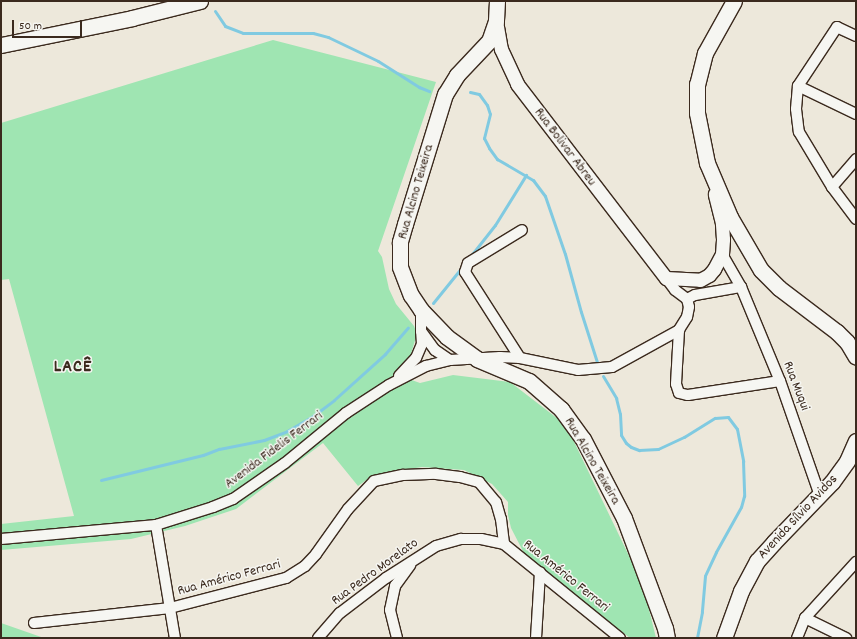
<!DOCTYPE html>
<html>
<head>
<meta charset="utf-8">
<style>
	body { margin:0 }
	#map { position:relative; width:857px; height:639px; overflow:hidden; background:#ede8db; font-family:Dekko,sans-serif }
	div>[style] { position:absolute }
	.green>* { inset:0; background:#9fe5b2 }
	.stream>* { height:3px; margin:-1.5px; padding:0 1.5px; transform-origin:1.5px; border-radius:1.5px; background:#80cae1 }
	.roads { filter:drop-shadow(1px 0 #3b2a1e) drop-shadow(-1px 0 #3b2a1e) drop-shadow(0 1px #3b2a1e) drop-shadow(0 -1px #3b2a1e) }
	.minor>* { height:10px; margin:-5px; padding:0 5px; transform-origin:5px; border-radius:5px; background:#f6f6f2 }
	.tertiary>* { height:13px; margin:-6.5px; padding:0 6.5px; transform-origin:6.5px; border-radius:6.5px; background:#f6f6f2 }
	.secondary>* { height:15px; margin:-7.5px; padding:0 7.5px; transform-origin:7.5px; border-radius:7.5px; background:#f6f6f2 }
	span { translate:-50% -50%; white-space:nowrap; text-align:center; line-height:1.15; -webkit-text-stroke:3px #f6f6f2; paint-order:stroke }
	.street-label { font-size:14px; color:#3b2a1e }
	.district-label { font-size:18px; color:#3b2a1e; font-weight:700; letter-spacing:1px }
	.frame { position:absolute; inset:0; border:2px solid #3b2a1e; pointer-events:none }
	.scale { position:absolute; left:12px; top:20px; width:70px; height:18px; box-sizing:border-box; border:2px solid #3b2a1e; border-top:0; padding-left:5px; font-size:12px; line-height:14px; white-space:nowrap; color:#3b2a1e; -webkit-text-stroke:3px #f6f6f2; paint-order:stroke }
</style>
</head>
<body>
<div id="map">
	<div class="green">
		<i style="clip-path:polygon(273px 40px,436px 82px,378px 251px,382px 257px,389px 289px,396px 304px,414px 326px,417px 334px,406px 370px,406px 378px,420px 383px,453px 375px,510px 382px,566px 425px,643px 585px,656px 638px,630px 638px,526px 557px,511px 528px,508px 515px,508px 502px,492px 484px,464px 470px,422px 467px,389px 472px,372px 476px,358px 486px,323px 443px,236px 509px,185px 526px,131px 539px,1px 550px,1px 524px,74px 516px,9px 279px,1px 280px,1px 123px)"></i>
		<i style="clip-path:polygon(1px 623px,44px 638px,1px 638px)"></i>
	</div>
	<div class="stream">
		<i style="left:215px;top:11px;width:18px;rotate:56deg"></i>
		<i style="left:225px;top:26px;width:19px;rotate:21deg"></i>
		<i style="left:243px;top:33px;width:70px"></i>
		<i style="left:313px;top:33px;width:16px;rotate:15deg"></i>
		<i style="left:328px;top:37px;width:55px;rotate:25.6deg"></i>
		<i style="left:378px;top:61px;width:49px;rotate:32.4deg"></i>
		<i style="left:419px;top:87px;width:11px;rotate:22deg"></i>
		<i style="left:470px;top:92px;width:9px;rotate:13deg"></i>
		<i style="left:479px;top:94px;width:14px;rotate:54deg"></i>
		<i style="left:487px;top:105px;width:9px;rotate:72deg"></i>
		<i style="left:490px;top:114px;width:25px;rotate:104deg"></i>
		<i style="left:484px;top:138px;width:11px;rotate:63deg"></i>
		<i style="left:489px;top:148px;width:14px;rotate:54deg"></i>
		<i style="left:497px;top:159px;width:42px;rotate:30.3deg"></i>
		<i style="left:533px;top:180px;width:20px;rotate:53deg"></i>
		<i style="left:545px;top:196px;width:61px;rotate:71deg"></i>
		<i style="left:565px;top:254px;width:60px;rotate:74.6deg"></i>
		<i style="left:581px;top:312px;width:52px;rotate:72.3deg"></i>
		<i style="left:469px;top:258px;width:42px;rotate:-51.8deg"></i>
		<i style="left:495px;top:225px;width:59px;rotate:-58.2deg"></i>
		<i style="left:433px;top:303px;width:46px;rotate:-51.1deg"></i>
		<i style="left:603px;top:376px;width:26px;rotate:59deg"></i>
		<i style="left:616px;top:398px;width:16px;rotate:76deg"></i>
		<i style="left:620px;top:414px;width:21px;rotate:87deg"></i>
		<i style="left:621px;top:435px;width:9px;rotate:58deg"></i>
		<i style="left:626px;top:443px;width:6px;rotate:39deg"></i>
		<i style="left:631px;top:447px;width:9px;rotate:21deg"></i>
		<i style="left:639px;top:450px;width:19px;rotate:-3deg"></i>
		<i style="left:658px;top:449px;width:29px;rotate:-25deg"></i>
		<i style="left:684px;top:437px;width:36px;rotate:-32deg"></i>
		<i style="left:715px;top:418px;width:13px;rotate:-4deg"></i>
		<i style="left:728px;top:417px;width:15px;rotate:53deg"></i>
		<i style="left:737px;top:429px;width:33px;rotate:79deg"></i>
		<i style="left:743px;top:461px;width:35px;rotate:88deg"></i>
		<i style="left:744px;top:496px;width:11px;rotate:105deg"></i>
		<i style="left:741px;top:507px;width:51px;rotate:119.1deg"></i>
		<i style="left:716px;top:552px;width:26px;rotate:115deg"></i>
		<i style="left:705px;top:576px;width:36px;rotate:95deg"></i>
		<i style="left:702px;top:612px;width:26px;rotate:101deg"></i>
		<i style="left:101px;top:480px;width:105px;rotate:-13.8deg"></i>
		<i style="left:203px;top:455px;width:17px;rotate:-21deg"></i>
		<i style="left:219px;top:449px;width:46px;rotate:-11.3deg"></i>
		<i style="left:264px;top:440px;width:25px;rotate:-21deg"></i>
		<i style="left:287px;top:431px;width:30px;rotate:-30deg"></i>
		<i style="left:313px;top:416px;width:26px;rotate:-37deg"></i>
		<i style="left:334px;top:400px;width:69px;rotate:-42deg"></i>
		<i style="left:385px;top:354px;width:35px;rotate:-49deg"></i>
	</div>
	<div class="roads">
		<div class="minor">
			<i style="left:856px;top:36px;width:21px;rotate:-155deg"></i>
			<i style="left:837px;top:27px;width:71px;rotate:123.5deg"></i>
			<i style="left:798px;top:86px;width:23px;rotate:95deg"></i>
			<i style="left:796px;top:109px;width:23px;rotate:83deg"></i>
			<i style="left:799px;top:132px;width:64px;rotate:59deg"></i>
			<i style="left:832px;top:187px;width:40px;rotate:53deg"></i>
			<i style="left:798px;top:86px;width:64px;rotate:25.8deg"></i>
			<i style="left:832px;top:187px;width:37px;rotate:-49deg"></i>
			<i style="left:722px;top:254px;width:38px;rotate:60deg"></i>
			<i style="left:741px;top:287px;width:102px;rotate:67.5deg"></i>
			<i style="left:780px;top:381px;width:122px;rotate:70.8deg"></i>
			<i style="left:666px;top:278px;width:15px;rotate:53deg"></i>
			<i style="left:675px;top:290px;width:15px;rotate:37deg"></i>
			<i style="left:687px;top:299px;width:8px;rotate:76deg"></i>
			<i style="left:689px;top:307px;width:10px;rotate:101deg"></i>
			<i style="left:687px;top:317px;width:15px;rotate:122deg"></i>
			<i style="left:679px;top:330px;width:54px;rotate:93.2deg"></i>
			<i style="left:676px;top:384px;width:9px;rotate:72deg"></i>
			<i style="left:679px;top:393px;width:9px;rotate:13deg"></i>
			<i style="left:688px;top:395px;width:93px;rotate:-8.7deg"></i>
			<i style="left:687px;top:299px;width:9px;rotate:-27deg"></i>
			<i style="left:695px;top:295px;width:47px;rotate:-9.9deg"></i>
			<i style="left:421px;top:310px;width:21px;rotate:90deg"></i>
			<i style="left:421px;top:331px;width:24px;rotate:54deg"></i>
			<i style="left:435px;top:350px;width:18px;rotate:34deg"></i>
			<i style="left:450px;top:360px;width:50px;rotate:-3.4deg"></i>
			<i style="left:500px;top:357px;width:20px;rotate:3deg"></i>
			<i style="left:520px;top:358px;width:59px;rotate:11.7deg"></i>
			<i style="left:578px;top:370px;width:34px;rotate:-5deg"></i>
			<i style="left:612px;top:367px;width:77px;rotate:-28.9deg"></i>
			<i style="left:520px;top:358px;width:102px;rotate:-122.6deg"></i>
			<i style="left:465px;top:272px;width:9px;rotate:-72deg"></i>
			<i style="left:468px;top:263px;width:63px;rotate:-31.4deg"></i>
			<i style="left:399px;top:376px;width:25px;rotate:-47deg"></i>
			<i style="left:416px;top:358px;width:15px;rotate:-67deg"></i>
			<i style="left:422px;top:344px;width:13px;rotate:-94deg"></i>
			<i style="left:156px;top:525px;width:115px;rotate:80.5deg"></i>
			<i style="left:1px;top:539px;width:156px;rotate:-5.2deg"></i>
			<i style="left:156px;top:525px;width:60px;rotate:-17.5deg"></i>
			<i style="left:213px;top:507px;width:22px;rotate:-22deg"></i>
			<i style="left:233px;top:499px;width:63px;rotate:-34.7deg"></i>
			<i style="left:285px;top:463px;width:79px;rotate:-39.3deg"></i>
			<i style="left:346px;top:413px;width:51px;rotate:-33.1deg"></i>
			<i style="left:389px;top:385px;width:42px;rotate:-27.2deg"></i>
			<i style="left:426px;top:366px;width:25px;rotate:-14deg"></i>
			<i style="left:805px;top:618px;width:46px;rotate:26deg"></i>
			<i style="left:34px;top:623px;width:137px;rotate:-6.3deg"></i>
			<i style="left:170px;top:608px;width:120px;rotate:-14.5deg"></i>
			<i style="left:286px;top:578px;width:22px;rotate:-32deg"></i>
			<i style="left:305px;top:566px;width:16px;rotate:-47deg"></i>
			<i style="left:316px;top:554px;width:55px;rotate:-54.6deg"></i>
			<i style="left:348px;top:509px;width:38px;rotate:-47deg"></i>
			<i style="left:374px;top:481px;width:30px;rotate:-12deg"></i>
			<i style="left:403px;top:475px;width:33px;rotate:-2deg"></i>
			<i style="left:436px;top:474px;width:24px;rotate:7deg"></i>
			<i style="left:460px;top:477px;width:20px;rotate:15deg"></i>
			<i style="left:479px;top:482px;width:26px;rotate:50deg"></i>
			<i style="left:496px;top:502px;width:18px;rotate:74deg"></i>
			<i style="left:501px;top:519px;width:25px;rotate:83deg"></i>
			<i style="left:504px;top:544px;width:149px;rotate:39deg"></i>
			<i style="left:318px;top:638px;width:33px;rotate:-49deg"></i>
			<i style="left:340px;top:613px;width:58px;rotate:-37.3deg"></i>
			<i style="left:386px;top:578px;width:59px;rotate:-32.6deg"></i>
			<i style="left:436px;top:546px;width:26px;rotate:-16deg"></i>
			<i style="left:461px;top:539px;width:20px"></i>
			<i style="left:481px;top:539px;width:24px;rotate:12deg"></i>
			<i style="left:397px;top:638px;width:29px;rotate:-104deg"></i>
			<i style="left:390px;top:610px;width:25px;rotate:-78deg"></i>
			<i style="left:395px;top:586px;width:26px;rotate:-54deg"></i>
			<i style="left:536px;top:638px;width:66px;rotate:-86.5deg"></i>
			<i style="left:797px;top:638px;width:22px;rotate:-68deg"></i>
			<i style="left:805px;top:618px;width:76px;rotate:-47.7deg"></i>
		</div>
		<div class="tertiary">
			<i style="left:496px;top:21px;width:28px;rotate:80deg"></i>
			<i style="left:501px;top:49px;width:38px;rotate:65deg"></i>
			<i style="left:517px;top:84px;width:245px;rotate:52.5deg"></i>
			<i style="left:666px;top:278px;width:34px;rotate:3deg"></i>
			<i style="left:700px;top:280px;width:10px;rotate:-29deg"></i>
			<i style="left:709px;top:275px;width:8px;rotate:-50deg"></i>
			<i style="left:714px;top:269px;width:17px;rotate:-62deg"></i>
			<i style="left:722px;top:254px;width:15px;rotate:-86deg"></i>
			<i style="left:723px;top:239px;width:16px;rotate:-94deg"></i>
			<i style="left:722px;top:223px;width:30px;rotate:-104deg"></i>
		</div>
		<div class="secondary">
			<i style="left:497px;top:1px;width:20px;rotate:93deg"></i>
			<i style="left:496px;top:21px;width:21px;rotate:109deg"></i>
			<i style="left:489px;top:41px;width:47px;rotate:133.3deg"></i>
			<i style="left:457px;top:75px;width:22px;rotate:122deg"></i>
			<i style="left:445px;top:94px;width:136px;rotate:107.1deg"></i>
			<i style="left:405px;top:224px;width:19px;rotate:106deg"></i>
			<i style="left:400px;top:242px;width:25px;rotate:90deg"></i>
			<i style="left:400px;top:267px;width:30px;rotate:69deg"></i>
			<i style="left:411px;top:295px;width:18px;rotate:56deg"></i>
			<i style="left:421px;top:310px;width:37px;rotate:46deg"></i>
			<i style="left:447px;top:337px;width:37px;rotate:36deg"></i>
			<i style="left:477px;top:359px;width:56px;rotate:22.9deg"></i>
			<i style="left:529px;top:381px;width:43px;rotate:41.2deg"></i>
			<i style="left:561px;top:409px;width:37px;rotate:54deg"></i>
			<i style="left:583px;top:439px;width:89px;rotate:62.6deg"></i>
			<i style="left:624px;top:518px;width:117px;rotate:69.6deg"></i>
			<i style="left:665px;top:628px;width:10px;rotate:79deg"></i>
			<i style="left:734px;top:1px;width:60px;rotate:119.1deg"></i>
			<i style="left:705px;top:53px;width:32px;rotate:104deg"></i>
			<i style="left:697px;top:84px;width:29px;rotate:90deg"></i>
			<i style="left:697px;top:113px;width:51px;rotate:78.7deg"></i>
			<i style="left:707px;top:163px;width:59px;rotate:66.9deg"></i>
			<i style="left:730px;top:217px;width:61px;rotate:59.7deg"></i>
			<i style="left:761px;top:270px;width:25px;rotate:45deg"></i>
			<i style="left:779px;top:288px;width:73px;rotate:37.2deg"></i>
			<i style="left:837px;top:332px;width:14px;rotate:45deg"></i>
			<i style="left:847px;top:342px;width:17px;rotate:59deg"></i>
			<i style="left:1px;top:45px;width:134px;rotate:-11.6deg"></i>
			<i style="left:132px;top:18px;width:70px;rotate:-14deg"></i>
			<i style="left:724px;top:638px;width:50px;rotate:-70.1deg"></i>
			<i style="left:741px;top:591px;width:34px;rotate:-62deg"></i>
			<i style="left:757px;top:561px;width:25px;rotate:-48deg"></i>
			<i style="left:774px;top:542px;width:83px;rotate:-46deg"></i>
			<i style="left:832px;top:482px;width:26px;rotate:-54deg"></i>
			<i style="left:847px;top:461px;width:22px;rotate:-66deg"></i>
		</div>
	</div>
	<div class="street-label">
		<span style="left:565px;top:147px;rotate:53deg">Rua Bolivar Abreu</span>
		<span style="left:416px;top:192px;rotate:-74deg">Rua Alcino Teixeira</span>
		<span style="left:796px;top:386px;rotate:69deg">Rua Muqui</span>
		<span style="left:274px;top:450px;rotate:-37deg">Avenida Fidelis Ferrari</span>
		<span style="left:592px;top:461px;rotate:60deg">Rua Alcino Teixeira</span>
		<span style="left:798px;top:517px;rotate:-47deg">Avenida Sílvio Avidos</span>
		<span style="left:375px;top:572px;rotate:-36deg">Rua Pedro Morelato</span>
		<span style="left:566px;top:576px;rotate:39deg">Rua Américo Ferrari</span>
		<span style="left:229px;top:578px;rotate:-15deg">Rua Américo Ferrari</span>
	</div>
	<div class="district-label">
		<span style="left:73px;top:368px">LACÊ</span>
	</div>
	<div class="frame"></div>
	<div class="scale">50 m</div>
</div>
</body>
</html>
